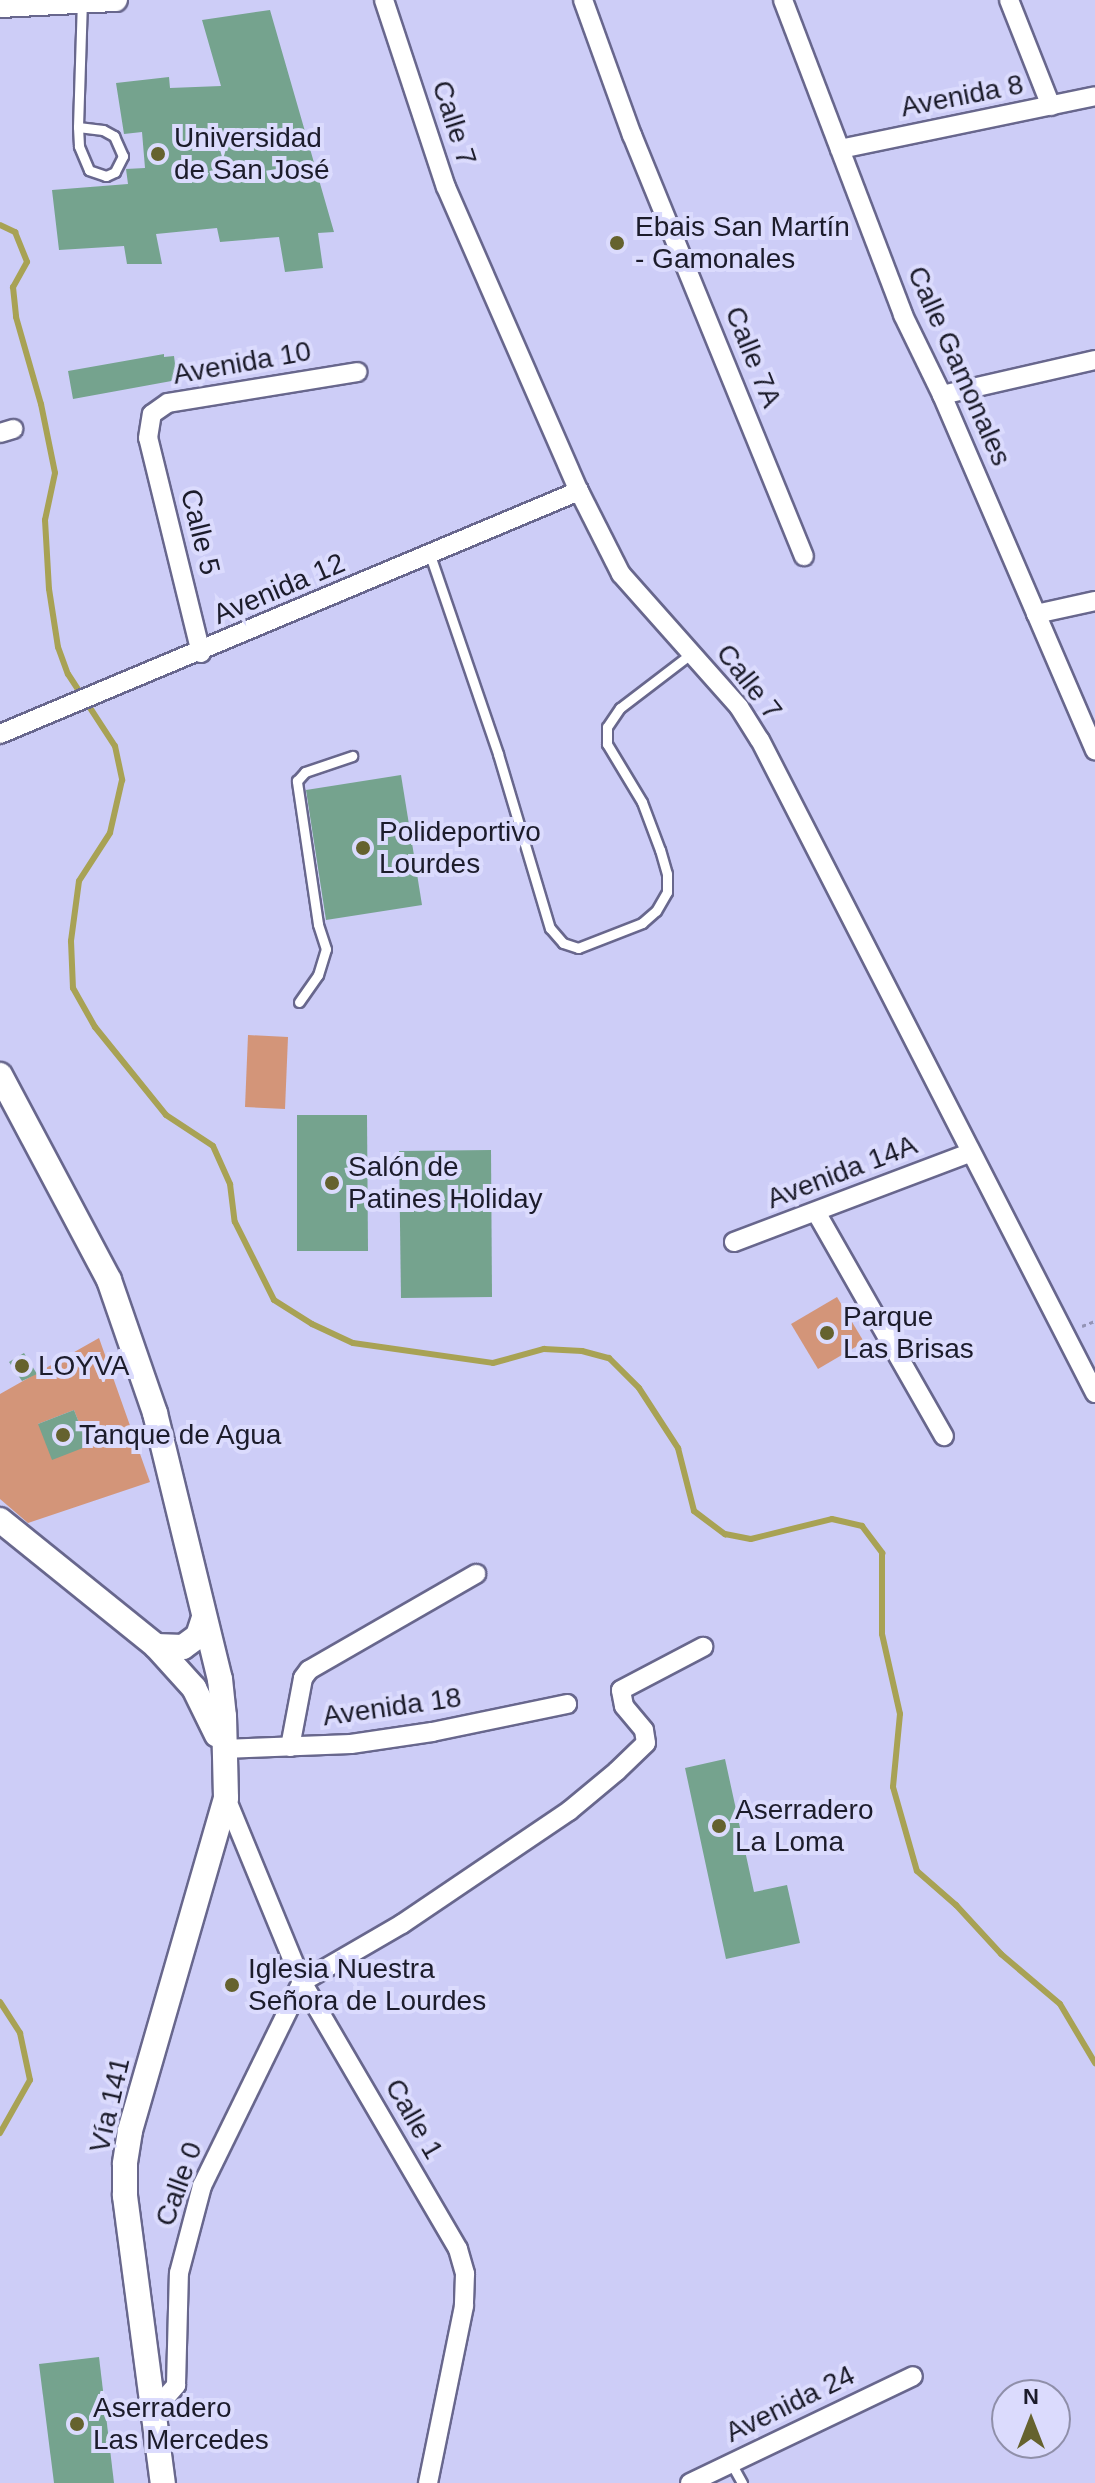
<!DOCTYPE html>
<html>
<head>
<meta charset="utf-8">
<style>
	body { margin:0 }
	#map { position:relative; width:1095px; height:2483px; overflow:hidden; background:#cdcdf7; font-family:Arial,sans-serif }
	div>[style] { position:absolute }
	.green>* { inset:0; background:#d39579 }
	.stream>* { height:6px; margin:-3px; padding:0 3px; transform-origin:3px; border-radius:3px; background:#a8a254 }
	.building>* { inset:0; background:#75a38e }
	.path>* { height:3px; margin-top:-1.5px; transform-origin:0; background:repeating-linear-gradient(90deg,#9494b5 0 4px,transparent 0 8px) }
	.roads { filter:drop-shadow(2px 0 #68678d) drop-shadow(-2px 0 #68678d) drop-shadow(0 2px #68678d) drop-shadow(0 -2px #68678d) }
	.service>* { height:9px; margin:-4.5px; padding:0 4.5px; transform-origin:4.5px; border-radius:4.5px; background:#fff }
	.minor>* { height:18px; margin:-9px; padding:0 9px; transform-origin:9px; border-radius:9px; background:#fff }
	.tertiary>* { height:22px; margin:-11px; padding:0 11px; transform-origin:11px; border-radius:11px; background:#fff }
	.secondary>* { height:24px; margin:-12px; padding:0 12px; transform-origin:12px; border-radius:12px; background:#fff }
	.dots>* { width:22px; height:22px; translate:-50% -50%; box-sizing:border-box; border:4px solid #dbdbfd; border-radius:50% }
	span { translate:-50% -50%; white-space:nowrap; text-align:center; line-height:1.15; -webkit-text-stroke:8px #dbdbfd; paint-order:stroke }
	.street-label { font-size:28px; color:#1c1c2b }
	.poi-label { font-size:28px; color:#1c1c2b }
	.left { translate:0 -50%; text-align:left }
	.north { position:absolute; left:991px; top:2379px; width:80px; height:80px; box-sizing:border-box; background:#dbdbfd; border:2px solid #8f8fa9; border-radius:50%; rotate:0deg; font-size:22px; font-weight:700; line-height:32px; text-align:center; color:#1c1c2b }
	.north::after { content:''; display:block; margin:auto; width:28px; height:36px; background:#65622e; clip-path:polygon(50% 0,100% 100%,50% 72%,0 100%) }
</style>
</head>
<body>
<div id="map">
	<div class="green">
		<i style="clip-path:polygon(248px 1035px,288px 1037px,285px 1109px,245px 1107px)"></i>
		<i style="clip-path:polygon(837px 1297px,864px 1342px,818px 1369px,791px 1324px)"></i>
		<i style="clip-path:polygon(evenodd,99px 1338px,150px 1482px,28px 1523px,0 1499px,0 1394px,99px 1338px,74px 1410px,88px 1446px,38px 1424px,74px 1410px)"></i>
	</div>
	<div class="stream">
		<i style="left:0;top:225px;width:17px;rotate:25deg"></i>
		<i style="left:15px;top:232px;width:32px;rotate:68deg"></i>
		<i style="left:27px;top:262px;width:29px;rotate:119deg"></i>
		<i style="left:13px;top:287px;width:30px;rotate:84deg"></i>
		<i style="left:16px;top:317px;width:91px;rotate:74deg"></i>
		<i style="left:41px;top:404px;width:70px;rotate:78.5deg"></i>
		<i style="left:55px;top:473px;width:48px;rotate:102deg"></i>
		<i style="left:45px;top:520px;width:69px;rotate:86.7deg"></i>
		<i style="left:49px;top:589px;width:59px;rotate:81.2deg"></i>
		<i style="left:58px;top:647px;width:29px;rotate:70deg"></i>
		<i style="left:68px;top:674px;width:86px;rotate:56.9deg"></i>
		<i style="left:115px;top:746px;width:35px;rotate:78deg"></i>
		<i style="left:122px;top:780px;width:54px;rotate:102.8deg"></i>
		<i style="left:110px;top:833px;width:57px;rotate:122.9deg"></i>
		<i style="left:79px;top:881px;width:61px;rotate:97.6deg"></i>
		<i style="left:71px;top:941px;width:47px;rotate:87.6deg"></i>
		<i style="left:73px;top:988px;width:45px;rotate:60.6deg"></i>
		<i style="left:95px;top:1027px;width:113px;rotate:51.1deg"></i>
		<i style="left:166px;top:1115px;width:56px;rotate:33.4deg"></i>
		<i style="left:213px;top:1146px;width:42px;rotate:65.9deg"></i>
		<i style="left:230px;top:1184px;width:38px;rotate:83deg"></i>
		<i style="left:235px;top:1222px;width:87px;rotate:63.4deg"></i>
		<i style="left:274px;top:1300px;width:45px;rotate:32.3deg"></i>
		<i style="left:312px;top:1324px;width:45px;rotate:24.9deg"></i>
		<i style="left:353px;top:1343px;width:141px;rotate:8.1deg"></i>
		<i style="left:493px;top:1363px;width:53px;rotate:-15.4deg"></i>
		<i style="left:544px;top:1349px;width:38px;rotate:3deg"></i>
		<i style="left:582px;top:1351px;width:28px;rotate:15deg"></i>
		<i style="left:609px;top:1358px;width:42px;rotate:45deg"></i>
		<i style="left:639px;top:1388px;width:72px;rotate:57deg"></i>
		<i style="left:678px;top:1448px;width:65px;rotate:75.7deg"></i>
		<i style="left:694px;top:1511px;width:39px;rotate:37deg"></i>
		<i style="left:725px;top:1534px;width:26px;rotate:11deg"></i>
		<i style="left:751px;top:1539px;width:83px;rotate:-13.9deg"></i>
		<i style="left:832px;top:1519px;width:31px;rotate:13deg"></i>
		<i style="left:862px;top:1526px;width:34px;rotate:53deg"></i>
		<i style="left:882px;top:1553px;width:81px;rotate:90deg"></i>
		<i style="left:882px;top:1634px;width:82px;rotate:77.3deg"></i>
		<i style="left:900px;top:1714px;width:73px;rotate:95.5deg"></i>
		<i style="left:893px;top:1787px;width:87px;rotate:74.1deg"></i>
		<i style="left:917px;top:1871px;width:52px;rotate:41.1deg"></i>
		<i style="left:956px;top:1905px;width:67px;rotate:47.4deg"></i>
		<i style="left:1001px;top:1954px;width:77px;rotate:40.3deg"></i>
		<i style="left:1060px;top:2004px;width:69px;rotate:59.3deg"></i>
		<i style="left:0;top:2002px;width:37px;rotate:57deg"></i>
		<i style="left:20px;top:2033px;width:48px;rotate:78deg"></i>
		<i style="left:30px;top:2080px;width:61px;rotate:119.5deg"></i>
	</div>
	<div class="building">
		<i style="clip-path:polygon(270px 10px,334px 232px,318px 233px,323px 268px,285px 272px,279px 237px,220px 242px,217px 228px,156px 234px,162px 264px,127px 264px,124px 246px,59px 250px,52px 190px,128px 184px,126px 169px,145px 168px,142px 132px,124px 134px,116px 83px,169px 77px,170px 88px,221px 86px,202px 20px)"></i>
		<i style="clip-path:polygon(164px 354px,164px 357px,174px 356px,177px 380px,73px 399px,68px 371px)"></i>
		<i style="clip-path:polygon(401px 775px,422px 905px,326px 920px,306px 790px)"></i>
		<i style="clip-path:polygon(297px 1115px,367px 1115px,368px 1251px,297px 1251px)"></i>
		<i style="clip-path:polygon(491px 1150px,492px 1297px,401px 1298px,399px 1151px)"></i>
		<i style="clip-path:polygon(24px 1353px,37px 1374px,22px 1381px,9px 1362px)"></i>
		<i style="clip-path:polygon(74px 1410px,88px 1446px,52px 1460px,38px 1424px)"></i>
		<i style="clip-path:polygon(725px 1759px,754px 1892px,787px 1885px,800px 1943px,726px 1959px,685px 1768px)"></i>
		<i style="clip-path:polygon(99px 2357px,114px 2483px,54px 2483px,39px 2364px)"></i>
	</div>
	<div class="path">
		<i style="left:1082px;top:1326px;width:14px;rotate:-21deg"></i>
	</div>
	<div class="roads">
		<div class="service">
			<i style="left:78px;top:127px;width:25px;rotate:7deg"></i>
			<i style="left:103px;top:130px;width:13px;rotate:29deg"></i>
			<i style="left:114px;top:136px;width:22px;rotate:66deg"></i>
			<i style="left:123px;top:156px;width:18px;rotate:117deg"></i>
			<i style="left:115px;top:172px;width:10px;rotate:156deg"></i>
			<i style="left:106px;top:176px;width:18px;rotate:-161deg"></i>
			<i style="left:89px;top:170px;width:26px;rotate:-113deg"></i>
			<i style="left:79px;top:146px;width:19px;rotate:-93deg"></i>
			<i style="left:78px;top:127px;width:125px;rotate:-88.2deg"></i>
			<i style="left:430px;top:555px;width:210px;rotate:71.1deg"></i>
			<i style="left:498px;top:754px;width:182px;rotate:73.4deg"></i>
			<i style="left:550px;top:928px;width:20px;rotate:49deg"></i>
			<i style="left:563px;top:943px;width:16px;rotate:18deg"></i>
			<i style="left:578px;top:948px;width:69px;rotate:-21.3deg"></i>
			<i style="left:642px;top:923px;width:18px;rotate:-41deg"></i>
			<i style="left:656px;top:911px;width:22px;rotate:-60deg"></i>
			<i style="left:667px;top:892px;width:18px;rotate:-90deg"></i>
			<i style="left:667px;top:874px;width:25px;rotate:-106deg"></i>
			<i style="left:660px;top:850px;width:51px;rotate:-110.6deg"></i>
			<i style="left:642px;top:802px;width:68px;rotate:-121.1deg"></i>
			<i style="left:607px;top:744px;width:17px;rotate:-90deg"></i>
			<i style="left:607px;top:727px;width:23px;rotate:-56deg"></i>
			<i style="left:620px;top:708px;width:91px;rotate:-37.4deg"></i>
			<i style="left:299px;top:1002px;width:33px;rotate:-55deg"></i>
			<i style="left:318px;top:975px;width:27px;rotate:-73deg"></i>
			<i style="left:326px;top:949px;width:26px;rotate:-108deg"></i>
			<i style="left:318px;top:924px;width:145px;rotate:-98.4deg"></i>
			<i style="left:297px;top:781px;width:12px;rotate:-48deg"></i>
			<i style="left:305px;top:772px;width:50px;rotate:-18.8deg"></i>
			<i style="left:731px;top:2463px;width:23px;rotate:61deg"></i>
		</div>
		<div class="minor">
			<i style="left:384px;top:0;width:197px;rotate:71.7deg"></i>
			<i style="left:446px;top:187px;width:332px;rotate:66.4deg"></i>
			<i style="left:579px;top:491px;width:93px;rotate:63.2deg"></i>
			<i style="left:621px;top:574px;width:178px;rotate:48.4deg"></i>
			<i style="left:739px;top:707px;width:39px;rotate:58deg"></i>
			<i style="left:760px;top:740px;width:734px;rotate:62.84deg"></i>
			<i style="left:583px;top:0;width:144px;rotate:70.1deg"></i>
			<i style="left:632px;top:135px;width:455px;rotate:67.8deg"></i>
			<i style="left:783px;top:0;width:337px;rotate:69.1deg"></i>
			<i style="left:903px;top:315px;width:89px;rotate:64deg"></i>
			<i style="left:942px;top:395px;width:387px;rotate:66.7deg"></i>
			<i style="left:1009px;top:0;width:114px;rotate:68.4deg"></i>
			<i style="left:840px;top:149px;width:260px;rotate:-11.7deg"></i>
			<i style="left:942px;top:395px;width:157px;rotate:-12.9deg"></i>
			<i style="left:0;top:433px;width:14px;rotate:-17deg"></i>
			<i style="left:1036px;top:614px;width:60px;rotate:-12.4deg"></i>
			<i style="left:201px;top:653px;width:221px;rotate:-103.8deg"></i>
			<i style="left:148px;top:438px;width:24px;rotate:-81deg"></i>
			<i style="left:152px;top:414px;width:19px;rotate:-35deg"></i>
			<i style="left:168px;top:403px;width:192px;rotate:-9.3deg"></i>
			<i style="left:0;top:734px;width:628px;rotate:-22.77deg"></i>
			<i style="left:816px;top:1212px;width:258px;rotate:60.3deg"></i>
			<i style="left:734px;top:1242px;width:252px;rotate:-20.7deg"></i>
			<i style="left:290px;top:1747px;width:70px;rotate:-79.3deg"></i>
			<i style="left:303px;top:1678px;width:10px;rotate:-53deg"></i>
			<i style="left:309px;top:1670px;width:193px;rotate:-29.9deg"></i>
			<i style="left:223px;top:1749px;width:128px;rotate:-2.2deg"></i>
			<i style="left:351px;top:1744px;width:82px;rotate:-8.4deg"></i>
			<i style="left:432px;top:1732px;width:138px;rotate:-11.7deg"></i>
			<i style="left:226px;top:1798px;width:199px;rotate:67.6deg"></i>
			<i style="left:302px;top:1982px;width:309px;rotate:59.7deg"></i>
			<i style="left:458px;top:2249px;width:26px;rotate:74deg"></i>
			<i style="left:465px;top:2274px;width:32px;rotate:92deg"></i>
			<i style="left:464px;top:2306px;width:181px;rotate:101.5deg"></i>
			<i style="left:302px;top:1982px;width:116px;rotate:-30.1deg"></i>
			<i style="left:402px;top:1924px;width:202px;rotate:-34.1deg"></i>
			<i style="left:569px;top:1811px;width:62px;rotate:-39.8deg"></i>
			<i style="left:617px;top:1771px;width:40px;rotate:-44deg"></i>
			<i style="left:646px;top:1743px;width:13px;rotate:-99deg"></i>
			<i style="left:644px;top:1730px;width:31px;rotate:-130deg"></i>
			<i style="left:624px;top:1706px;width:16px;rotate:-101deg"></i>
			<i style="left:621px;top:1690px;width:93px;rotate:-27.7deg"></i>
			<i style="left:152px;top:2413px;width:37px;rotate:-49deg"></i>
			<i style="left:176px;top:2385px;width:112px;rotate:-88.5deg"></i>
			<i style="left:179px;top:2273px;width:90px;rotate:-75.2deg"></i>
			<i style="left:202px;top:2186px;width:227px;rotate:-63.9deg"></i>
			<i style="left:690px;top:2483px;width:247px;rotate:-25.6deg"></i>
		</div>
		<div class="tertiary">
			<i style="left:0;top:6px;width:116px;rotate:-3deg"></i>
		</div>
		<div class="secondary">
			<i style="left:0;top:1075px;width:232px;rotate:62deg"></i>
			<i style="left:109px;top:1280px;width:141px;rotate:70.9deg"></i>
			<i style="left:155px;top:1413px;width:274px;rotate:76.3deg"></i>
			<i style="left:220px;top:1679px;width:37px;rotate:84deg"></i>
			<i style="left:224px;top:1716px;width:82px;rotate:88.6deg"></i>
			<i style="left:226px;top:1798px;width:347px;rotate:106.1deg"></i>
			<i style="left:130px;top:2131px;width:33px;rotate:99deg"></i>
			<i style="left:125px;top:2164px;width:32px;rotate:90deg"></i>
			<i style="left:125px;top:2196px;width:290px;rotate:82.5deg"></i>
			<i style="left:0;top:1520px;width:201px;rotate:38.9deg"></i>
			<i style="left:156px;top:1646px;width:57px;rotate:47.9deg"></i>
			<i style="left:194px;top:1688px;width:52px;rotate:63.9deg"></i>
			<i style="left:156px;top:1646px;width:27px;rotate:2deg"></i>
			<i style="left:183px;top:1647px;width:19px;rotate:-36deg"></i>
			<i style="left:198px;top:1636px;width:19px;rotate:-72deg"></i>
		</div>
	</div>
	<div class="dots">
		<i style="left:158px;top:154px;background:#65622e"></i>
		<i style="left:617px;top:243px;background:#65622e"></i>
		<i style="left:363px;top:848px;background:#65622e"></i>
		<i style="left:332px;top:1183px;background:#65622e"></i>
		<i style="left:827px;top:1333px;background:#65622e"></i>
		<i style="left:22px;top:1366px;background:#65622e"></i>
		<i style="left:63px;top:1435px;background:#65622e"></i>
		<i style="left:719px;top:1826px;background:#65622e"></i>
		<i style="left:232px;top:1985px;background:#65622e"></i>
		<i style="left:77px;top:2424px;background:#65622e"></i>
	</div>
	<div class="street-label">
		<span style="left:962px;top:96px;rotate:-11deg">Avenida 8</span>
		<span style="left:454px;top:123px;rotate:72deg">Calle 7</span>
		<span style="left:753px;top:357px;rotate:68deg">Calle 7A</span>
		<span style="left:242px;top:363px;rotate:-10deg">Avenida 10</span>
		<span style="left:959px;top:366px;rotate:66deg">Calle Gamonales</span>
		<span style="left:200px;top:532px;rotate:76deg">Calle 5</span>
		<span style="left:279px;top:589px;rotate:-23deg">Avenida 12</span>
		<span style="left:749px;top:682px;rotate:52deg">Calle 7</span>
		<span style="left:842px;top:1172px;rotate:-21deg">Avenida 14A</span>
		<span style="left:392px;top:1707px;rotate:-8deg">Avenida 18</span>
		<span style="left:110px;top:2105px;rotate:-77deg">Vía 141</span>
		<span style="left:414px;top:2119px;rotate:60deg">Calle 1</span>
		<span style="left:179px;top:2184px;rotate:-70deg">Calle 0</span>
		<span style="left:790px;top:2404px;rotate:-26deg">Avenida 24</span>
	</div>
	<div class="poi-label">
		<span class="left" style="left:174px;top:154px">Universidad<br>de San José</span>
		<span class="left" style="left:635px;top:243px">Ebais San Martín<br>- Gamonales</span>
		<span class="left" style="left:379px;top:848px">Polideportivo<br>Lourdes</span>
		<span class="left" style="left:348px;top:1183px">Salón de<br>Patines Holiday</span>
		<span class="left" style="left:843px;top:1333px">Parque<br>Las Brisas</span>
		<span class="left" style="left:38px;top:1366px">LOYVA</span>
		<span class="left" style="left:79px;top:1435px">Tanque de Agua</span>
		<span class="left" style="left:735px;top:1826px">Aserradero<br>La Loma</span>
		<span class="left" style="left:248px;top:1985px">Iglesia Nuestra<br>Señora de Lourdes</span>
		<span class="left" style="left:93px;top:2424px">Aserradero<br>Las Mercedes</span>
	</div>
	<div class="north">N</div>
</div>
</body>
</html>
